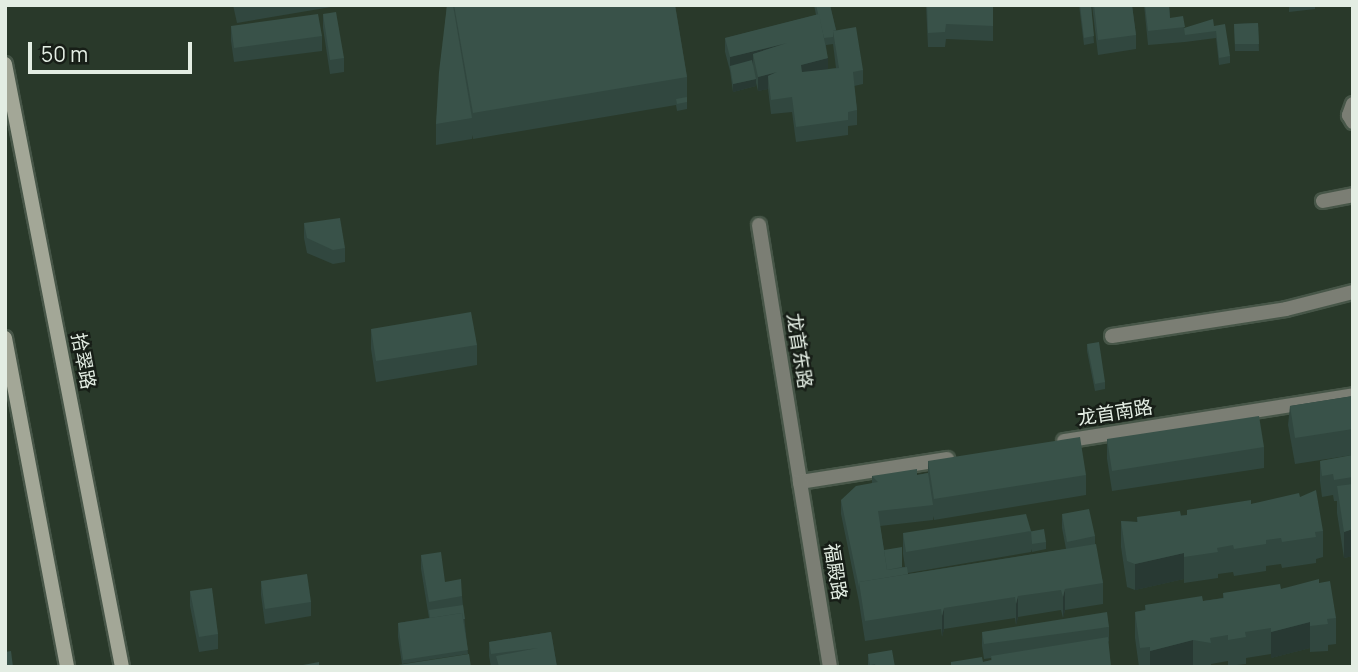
<!DOCTYPE html>
<html>
<head>
<meta charset="utf-8">
<style>
	body { margin:0 }
	#map { position:relative; width:1358px; height:672px; overflow:hidden; background:#29392a; font-family:Manrope,"Noto Sans SC",sans-serif }
	div>[style] { position:absolute }
	.roads { filter:drop-shadow(2px 0 #475648) drop-shadow(-2px 0 #475648) drop-shadow(0 2px #475648) drop-shadow(0 -2px #475648) }
	.minor>* { height:14px; margin:-7px; padding:0 7px; transform-origin:7px; border-radius:7px; background:#7b7e74 }
	.tertiary>* { height:14px; margin:-7px; padding:0 7px; transform-origin:7px; border-radius:7px; background:#7b7e74 }
	.secondary>* { height:14px; margin:-7px; padding:0 7px; transform-origin:7px; border-radius:7px; background:#a3a797 }
	.wall>* { inset:0; background:#31473f }
	.shaded-wall>* { inset:0; background:#283933 }
	.building>* { inset:0; background:#395249 }
	span { translate:-50% -50%; white-space:nowrap; text-align:center; line-height:1.15; -webkit-text-stroke:5px #171e17; paint-order:stroke }
	.street-label { font-size:19px; color:#e3ede3 }
	.frame { position:absolute; inset:0; border:7px solid #e3ede3; pointer-events:none }
	.scale { position:absolute; left:28px; top:42px; width:164px; height:32px; box-sizing:border-box; border:4px solid #e3ede3; border-top:0; padding-left:9px; font-size:21px; line-height:24px; white-space:nowrap; color:#e3ede3; -webkit-text-stroke:5px #171e17; paint-order:stroke }
</style>
</head>
<body>
<div id="map">
	<div class="roads">
		<div class="minor">
			<i style="left:1353px;top:104px;width:12px;rotate:110deg"></i>
			<i style="left:1349px;top:115px;width:8px;rotate:60deg"></i>
			<i style="left:1323px;top:201px;width:31px;rotate:-11deg"></i>
			<i style="left:759px;top:225px;width:260px;rotate:80.9deg"></i>
			<i style="left:800px;top:482px;width:149px;rotate:-8.9deg"></i>
			<i style="left:1112px;top:336px;width:176px;rotate:-8.8deg"></i>
			<i style="left:1286px;top:309px;width:69px;rotate:-14.2deg"></i>
			<i style="left:1064px;top:441px;width:293px;rotate:-9deg"></i>
		</div>
		<div class="tertiary">
			<i style="left:800px;top:482px;width:187px;rotate:80.8deg"></i>
		</div>
		<div class="secondary">
			<i style="left:5px;top:64px;width:614px;rotate:79.02deg"></i>
			<i style="left:5px;top:338px;width:335px;rotate:79.3deg"></i>
		</div>
	</div>
	<div class="wall">
		<i style="clip-path:polygon(233px 5px,343px 5px,237px 23px)"></i>
		<i style="clip-path:polygon(447px 5px,675px 5px,687px 77px,687px 109px,677px 111px,676px 105px,473px 139px,472px 135px,472px 139px,436px 145px,436px 124px)"></i>
		<i style="clip-path:polygon(evenodd,814px 5px,830px 5px,836px 30px,863px 70px,863px 84px,854px 86px,857px 110px,857px 125px,848px 126px,848px 135px,796px 142px,792px 112px,771px 114px,768px 89px,758px 91px,756px 83px,756px 86px,733px 92px,730px 71px,725px 52px,725px 38px,816px 15px,814px 5px,833px 44px,836px 68px,828px 69px,826px 45px,833px 44px)"></i>
		<i style="clip-path:polygon(926px 5px,993px 5px,993px 41px,946px 39px,945px 47px,928px 47px)"></i>
		<i style="clip-path:polygon(1079px 5px,1091px 5px,1094px 43px,1084px 45px)"></i>
		<i style="clip-path:polygon(1092px 5px,1132px 5px,1136px 35px,1136px 49px,1098px 55px)"></i>
		<i style="clip-path:polygon(1144px 5px,1169px 5px,1170px 18px,1185px 28px,1214px 26px,1230px 56px,1230px 63px,1219px 65px,1216px 38px,1185px 42px,1185px 38px,1185px 42px,1148px 45px)"></i>
		<i style="clip-path:polygon(1289px 5px,1315px 5px,1315px 9px,1289px 12px)"></i>
		<i style="clip-path:polygon(323px 14px,344px 58px,344px 72px,330px 74px,323px 28px)"></i>
		<i style="clip-path:polygon(1258px 23px,1259px 51px,1235px 51px,1234px 24px)"></i>
		<i style="clip-path:polygon(231px 26px,322px 36px,322px 51px,234px 62px,231px 41px)"></i>
		<i style="clip-path:polygon(304px 223px,345px 248px,345px 262px,333px 264px,307px 253px,304px 238px)"></i>
		<i style="clip-path:polygon(371px 329px,477px 345px,477px 365px,376px 382px,371px 349px)"></i>
		<i style="clip-path:polygon(1087px 344px,1105px 382px,1105px 389px,1095px 391px,1087px 351px)"></i>
		<i style="clip-path:polygon(1353px 396px,1353px 455px,1295px 464px,1288px 425px,1290px 406px)"></i>
		<i style="clip-path:polygon(1107px 439px,1264px 447px,1264px 468px,1112px 491px,1107px 459px)"></i>
		<i style="clip-path:polygon(1353px 455px,1353px 556px,1344px 558px,1337px 513px,1337px 501px,1334px 501px,1333px 495px,1322px 497px,1320px 481px,1320px 461px)"></i>
		<i style="clip-path:polygon(928px 461px,1086px 475px,1086px 495px,934px 520px,933px 516px,933px 520px,880px 526px,884px 550px,902px 567px,905px 567px,903px 554px,903px 533px,1031px 531px,1046px 542px,1046px 549px,1032px 552px,1031px 549px,1031px 552px,908px 573px,908px 574px,1066px 549px,1062px 528px,1062px 514px,1095px 536px,1095px 544px,1103px 583px,1103px 604px,1065px 610px,1063px 618px,1061px 610px,1018px 617px,1016px 625px,1015px 618px,944px 629px,942px 637px,941px 629px,865px 641px,859px 602px,841px 514px,841px 500px,872px 483px,872px 476px,917px 475px,928px 473px)"></i>
		<i style="clip-path:polygon(1300px 497px,1323px 531px,1323px 557px,1316px 559px,1316px 563px,1282px 568px,1281px 564px,1266px 566px,1266px 571px,1234px 576px,1233px 572px,1218px 574px,1218px 578px,1184px 583px,1184px 579px,1135px 590px,1127px 587px,1121px 547px,1121px 521px,1137px 522px,1137px 517px,1187px 515px,1187px 510px,1251px 504px)"></i>
		<i style="clip-path:polygon(421px 555px,445px 582px,462px 596px,468px 654px,402px 664px,398px 637px,398px 623px,429px 618px,421px 569px)"></i>
		<i style="clip-path:polygon(261px 581px,311px 602px,311px 616px,265px 624px,261px 595px)"></i>
		<i style="clip-path:polygon(1319px 583px,1336px 618px,1336px 644px,1328px 645px,1328px 651px,1310px 652px,1310px 648px,1271px 658px,1271px 654px,1246px 658px,1246px 664px,1228px 666px,1228px 661px,1211px 664px,1211px 667px,1139px 667px,1135px 638px,1135px 612px,1145px 610px,1145px 605px,1203px 601px,1223px 598px,1223px 593px,1281px 589px)"></i>
		<i style="clip-path:polygon(190px 591px,218px 634px,218px 649px,199px 652px,190px 606px)"></i>
		<i style="clip-path:polygon(1109px 627px,1109px 641px,1108px 642px,1111px 667px,951px 667px,951px 662px,983px 662px,991px 660px,991px 658px,984px 659px,982px 646px,982px 632px)"></i>
		<i style="clip-path:polygon(551px 632px,557px 667px,491px 667px,489px 656px,489px 642px)"></i>
		<i style="clip-path:polygon(868px 654px,895px 667px,868px 667px)"></i>
	</div>
	<div class="shaded-wall">
		<i style="clip-path:polygon(787px 43px,753px 54px,753px 66px,730px 66px,730px 72px,730px 57px)"></i>
		<i style="clip-path:polygon(828px 58px,828px 72px,801px 79px,801px 65px)"></i>
		<i style="clip-path:polygon(777px 72px,768px 76px,768px 89px,758px 91px,758px 77px)"></i>
		<i style="clip-path:polygon(756px 79px,756px 86px,733px 92px,733px 84px)"></i>
		<i style="clip-path:polygon(1353px 529px,1353px 556px,1344px 558px,1344px 532px)"></i>
		<i style="clip-path:polygon(1184px 553px,1184px 579px,1135px 590px,1135px 564px)"></i>
		<i style="clip-path:polygon(1065px 589px,1065px 610px,1063px 618px,1063px 597px)"></i>
		<i style="clip-path:polygon(1018px 596px,1018px 617px,1016px 625px,1016px 604px)"></i>
		<i style="clip-path:polygon(944px 608px,944px 629px,942px 637px,942px 616px)"></i>
		<i style="clip-path:polygon(1310px 622px,1310px 648px,1271px 658px,1271px 632px)"></i>
		<i style="clip-path:polygon(1193px 640px,1193px 667px,1150px 667px,1150px 651px)"></i>
	</div>
	<div class="building">
		<i style="clip-path:polygon(447px 5px,453px 5px,472px 118px,436px 124px,439px 72px)"></i>
		<i style="clip-path:polygon(454px 5px,675px 5px,687px 77px,473px 113px)"></i>
		<i style="clip-path:polygon(816px 5px,830px 5px,836px 30px,833px 31px,833px 37px,824px 38px)"></i>
		<i style="clip-path:polygon(927px 5px,993px 5px,993px 26px,946px 24px,945px 32px,928px 33px)"></i>
		<i style="clip-path:polygon(1080px 5px,1091px 5px,1094px 36px,1084px 38px)"></i>
		<i style="clip-path:polygon(1094px 5px,1132px 5px,1136px 35px,1098px 40px)"></i>
		<i style="clip-path:polygon(1145px 5px,1169px 5px,1170px 18px,1183px 16px,1185px 27px,1148px 31px)"></i>
		<i style="clip-path:polygon(336px 12px,344px 58px,330px 60px,323px 14px)"></i>
		<i style="clip-path:polygon(318px 14px,322px 36px,234px 48px,231px 26px)"></i>
		<i style="clip-path:polygon(819px 14px,828px 58px,801px 65px,802px 72px,839px 68px,833px 31px,856px 27px,863px 70px,853px 72px,857px 110px,848px 112px,848px 120px,796px 127px,792px 97px,771px 100px,768px 76px,777px 72px,758px 77px,753px 54px,787px 43px,730px 57px,725px 38px)"></i>
		<i style="clip-path:polygon(1213px 19px,1214px 26px,1225px 24px,1230px 56px,1219px 58px,1216px 31px,1185px 35px,1184px 28px)"></i>
		<i style="clip-path:polygon(1258px 23px,1259px 44px,1235px 44px,1234px 24px)"></i>
		<i style="clip-path:polygon(752px 60px,756px 79px,733px 84px,730px 66px)"></i>
		<i style="clip-path:polygon(687px 97px,687px 102px,677px 104px,676px 99px)"></i>
		<i style="clip-path:polygon(340px 218px,345px 248px,333px 250px,307px 238px,304px 223px)"></i>
		<i style="clip-path:polygon(471px 312px,477px 345px,376px 361px,371px 329px)"></i>
		<i style="clip-path:polygon(1099px 342px,1105px 382px,1095px 384px,1087px 344px)"></i>
		<i style="clip-path:polygon(1353px 396px,1353px 429px,1295px 438px,1290px 406px)"></i>
		<i style="clip-path:polygon(1259px 416px,1264px 447px,1112px 471px,1107px 439px)"></i>
		<i style="clip-path:polygon(1080px 437px,1086px 475px,934px 499px,928px 461px)"></i>
		<i style="clip-path:polygon(1353px 455px,1353px 477px,1334px 480px,1333px 474px,1322px 476px,1320px 461px)"></i>
		<i style="clip-path:polygon(917px 469px,917px 475px,928px 473px,933px 505px,878px 511px,887px 570px,907px 567px,908px 574px,859px 582px,859px 587px,841px 500px,856px 486px,878px 482px,872px 476px)"></i>
		<i style="clip-path:polygon(1353px 484px,1353px 529px,1344px 532px,1337px 486px)"></i>
		<i style="clip-path:polygon(1316px 490px,1323px 531px,1315px 532px,1316px 537px,1282px 542px,1281px 538px,1266px 540px,1266px 544px,1234px 549px,1233px 545px,1217px 548px,1218px 552px,1184px 557px,1184px 553px,1135px 564px,1127px 561px,1121px 521px,1138px 522px,1137px 517px,1180px 511px,1181px 516px,1187px 515px,1187px 510px,1251px 500px,1251px 504px,1299px 493px,1300px 497px)"></i>
		<i style="clip-path:polygon(1089px 509px,1095px 536px,1067px 542px,1062px 514px)"></i>
		<i style="clip-path:polygon(1026px 514px,1031px 531px,906px 552px,903px 533px)"></i>
		<i style="clip-path:polygon(1044px 529px,1046px 542px,1032px 544px,1031px 531px,1028px 532px)"></i>
		<i style="clip-path:polygon(1096px 544px,1103px 583px,1065px 589px,1063px 597px,1061px 590px,1018px 596px,1016px 604px,1015px 597px,944px 608px,942px 616px,941px 609px,865px 621px,859px 582px)"></i>
		<i style="clip-path:polygon(902px 547px,902px 567px,887px 570px,884px 550px)"></i>
		<i style="clip-path:polygon(441px 552px,445px 582px,461px 579px,462px 596px,429px 602px,421px 555px)"></i>
		<i style="clip-path:polygon(307px 574px,311px 602px,265px 609px,261px 581px)"></i>
		<i style="clip-path:polygon(1319px 579px,1319px 583px,1330px 581px,1336px 618px,1327px 619px,1328px 624px,1310px 626px,1310px 622px,1271px 632px,1271px 628px,1245px 632px,1246px 637px,1228px 640px,1228px 635px,1210px 638px,1211px 643px,1193px 640px,1150px 651px,1150px 647px,1140px 648px,1135px 612px,1146px 610px,1145px 605px,1202px 596px,1203px 601px,1224px 598px,1223px 593px,1280px 584px,1281px 589px)"></i>
		<i style="clip-path:polygon(212px 588px,218px 634px,199px 637px,190px 591px)"></i>
		<i style="clip-path:polygon(463px 605px,465px 619px,463px 619px,462px 613px,430px 618px,429px 610px)"></i>
		<i style="clip-path:polygon(1107px 612px,1109px 627px,984px 644px,982px 632px)"></i>
		<i style="clip-path:polygon(462px 613px,468px 650px,403px 660px,398px 623px)"></i>
		<i style="clip-path:polygon(551px 632px,557px 667px,499px 667px,496px 656px,538px 648px,491px 654px,489px 642px)"></i>
		<i style="clip-path:polygon(1108px 637px,1111px 667px,951px 667px,951px 662px,982px 657px,983px 662px,992px 660px,991px 656px)"></i>
		<i style="clip-path:polygon(892px 650px,895px 667px,876px 667px,875px 664px,870px 665px,868px 654px)"></i>
		<i style="clip-path:polygon(11px 651px,13px 667px,5px 667px,5px 652px)"></i>
		<i style="clip-path:polygon(469px 654px,471px 667px,398px 667px,398px 665px)"></i>
		<i style="clip-path:polygon(319px 662px,319px 667px,303px 667px,303px 665px)"></i>
	</div>
	<div class="street-label">
		<span style="left:799px;top:351px;rotate:81deg">龙首东路</span>
		<span style="left:83px;top:361px;rotate:79deg">拾翠路</span>
		<span style="left:1115px;top:413px;rotate:-9deg">龙首南路</span>
		<span style="left:835px;top:572px;rotate:81deg">福殿路</span>
	</div>
	<div class="frame"></div>
	<div class="scale">50 m</div>
</div>
</body>
</html>
